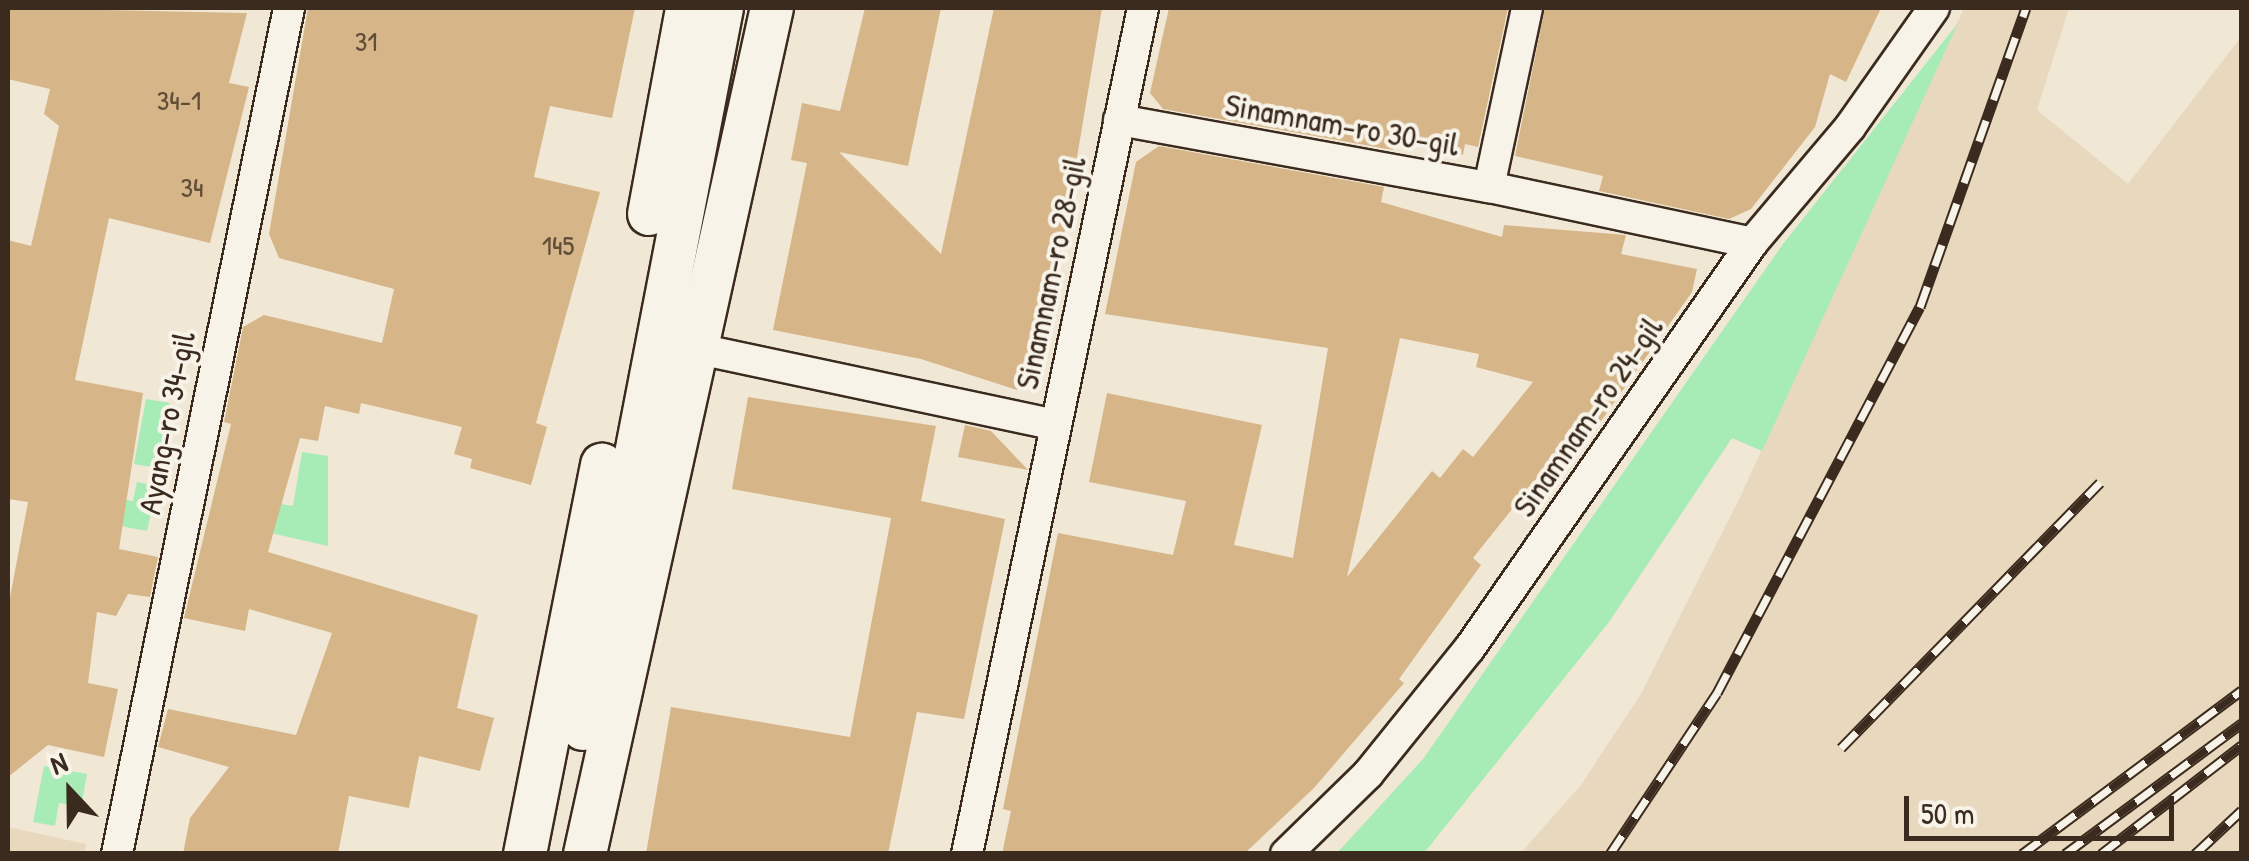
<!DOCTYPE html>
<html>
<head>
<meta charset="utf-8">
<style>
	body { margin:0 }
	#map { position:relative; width:2249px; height:861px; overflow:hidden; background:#f0e7d5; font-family:"Patrick Hand",sans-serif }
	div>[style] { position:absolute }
	.built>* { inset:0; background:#e8d8be }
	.green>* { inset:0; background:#a7ebb6 }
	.building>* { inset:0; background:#d6b589 }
	.roads { filter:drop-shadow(2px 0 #3b2a1e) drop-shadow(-2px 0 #3b2a1e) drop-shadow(0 2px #3b2a1e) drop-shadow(0 -2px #3b2a1e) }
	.street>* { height:30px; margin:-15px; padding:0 15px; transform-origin:15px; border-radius:15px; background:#f7f3e8 }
	.secondary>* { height:42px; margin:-21px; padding:0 21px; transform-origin:21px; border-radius:21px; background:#f7f3e8 }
	.rail>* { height:11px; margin-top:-5.5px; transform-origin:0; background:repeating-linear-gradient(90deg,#f7f3e8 0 22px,#3b2a1e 0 44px); box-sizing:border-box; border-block:2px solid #3b2a1e }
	span { translate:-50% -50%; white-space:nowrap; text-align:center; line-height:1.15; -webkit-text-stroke:8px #f7f3e8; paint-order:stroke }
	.number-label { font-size:28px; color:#624d39 }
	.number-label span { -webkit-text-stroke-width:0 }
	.street-label { font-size:32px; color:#3b2a1e }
	.frame { position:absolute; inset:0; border:10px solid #3b2a1e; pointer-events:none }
	.north { position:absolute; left:20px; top:741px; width:100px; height:100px; -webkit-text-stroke:8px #f7f3e8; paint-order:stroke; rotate:338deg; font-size:28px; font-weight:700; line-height:40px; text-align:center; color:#3b2a1e }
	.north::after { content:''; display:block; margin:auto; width:35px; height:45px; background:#3b2a1e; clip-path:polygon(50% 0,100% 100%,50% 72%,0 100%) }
	.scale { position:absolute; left:1904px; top:796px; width:270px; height:45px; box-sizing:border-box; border:5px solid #3b2a1e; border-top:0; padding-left:12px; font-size:30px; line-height:35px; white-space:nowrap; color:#3b2a1e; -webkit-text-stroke:8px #f7f3e8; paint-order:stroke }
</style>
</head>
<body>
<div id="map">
	<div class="built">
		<i style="clip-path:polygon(1964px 8px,2069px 8px,2037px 110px,2128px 184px,2241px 37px,2241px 853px,1520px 854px,1580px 786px,1640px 696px,1741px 495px)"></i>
		<i style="clip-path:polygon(8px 827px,86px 844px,84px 853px,8px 853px)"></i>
	</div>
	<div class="green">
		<i style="clip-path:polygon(1958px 23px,1762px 451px,1732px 438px,1609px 622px,1424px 853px,1337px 853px,1423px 759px,1783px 244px)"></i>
		<i style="clip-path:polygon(146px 399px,170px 403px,158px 468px,134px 464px)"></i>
		<i style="clip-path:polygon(302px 452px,328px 456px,328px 546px,218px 521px,224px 495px,293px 506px)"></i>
		<i style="clip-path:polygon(137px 482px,157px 486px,147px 531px,110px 524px,115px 498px,133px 501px)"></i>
		<i style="clip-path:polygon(44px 766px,87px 774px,81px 807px,59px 803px,55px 826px,33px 822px)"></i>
	</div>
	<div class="building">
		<i style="clip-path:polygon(8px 8px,247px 13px,229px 83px,249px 87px,210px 243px,109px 218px,75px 380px,143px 393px,119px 549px,158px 557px,150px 597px,128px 594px,116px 616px,97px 612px,88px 683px,118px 689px,104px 757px,48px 745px,8px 777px,8px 608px,28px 502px,8px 499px,8px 240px,31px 246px,59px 126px,44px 114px,50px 89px,8px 79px)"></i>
		<i style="clip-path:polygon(308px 8px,635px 8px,612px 118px,550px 106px,534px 177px,600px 192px,536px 423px,547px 427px,531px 485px,470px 468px,472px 459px,454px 454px,462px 427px,361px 403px,359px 414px,325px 406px,318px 441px,300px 438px,268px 552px,478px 615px,457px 708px,494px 718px,480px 771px,419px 756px,409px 808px,349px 796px,338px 854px,183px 854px,190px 818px,229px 767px,158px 747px,168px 709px,296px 735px,332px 633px,249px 609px,245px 631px,184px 618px,231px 424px,224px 422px,243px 327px,264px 315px,382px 343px,394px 289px,279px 258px,269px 234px)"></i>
		<i style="clip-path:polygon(865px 8px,941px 8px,908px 166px,839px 152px,941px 254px,994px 8px,1102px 8px,1054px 295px,1036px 374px,1017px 390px,921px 359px,773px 330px,807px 163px,791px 160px,802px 103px,840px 111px)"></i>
		<i style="clip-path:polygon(1169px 8px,1508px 8px,1478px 147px,1465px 144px,1463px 155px,1395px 139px,1393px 150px,1163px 109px,1150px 93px)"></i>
		<i style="clip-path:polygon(1545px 8px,1881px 8px,1846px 82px,1830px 74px,1815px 127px,1751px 209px,1729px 219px,1599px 191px,1603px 176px,1515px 156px)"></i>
		<i style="clip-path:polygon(evenodd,1159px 146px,1384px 187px,1381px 202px,1502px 237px,1504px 225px,1626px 235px,1621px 254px,1697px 269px,1692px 292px,1601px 421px,1588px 414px,1473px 558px,1481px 565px,1399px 679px,1404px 683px,1314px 788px,1244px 854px,1002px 854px,1011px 811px,1003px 809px,1058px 533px,1173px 555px,1186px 501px,1089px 482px,1107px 393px,1262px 425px,1234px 545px,1293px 558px,1328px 348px,1105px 314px,1136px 162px,1159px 146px,1400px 338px,1479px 354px,1476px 367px,1533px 382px,1473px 457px,1463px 449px,1440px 478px,1432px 471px,1347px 577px,1400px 338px)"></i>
		<i style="clip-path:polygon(748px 397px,936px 426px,921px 501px,1005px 519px,964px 719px,917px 712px,888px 854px,646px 854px,671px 707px,850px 737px,891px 518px,732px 489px)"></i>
		<i style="clip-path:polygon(965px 425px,991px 431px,1028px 470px,958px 457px)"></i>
	</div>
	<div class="roads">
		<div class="street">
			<i style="left:1119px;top:120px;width:376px;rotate:10.3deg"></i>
			<i style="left:1489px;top:187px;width:183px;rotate:-78deg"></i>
			<i style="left:1489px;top:187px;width:269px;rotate:12deg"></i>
			<i style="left:694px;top:348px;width:369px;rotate:12deg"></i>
			<i style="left:117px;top:854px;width:863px;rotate:-78.51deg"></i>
			<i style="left:967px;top:854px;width:864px;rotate:-78.25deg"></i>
			<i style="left:1286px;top:854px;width:115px;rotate:-44.3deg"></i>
			<i style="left:1368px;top:774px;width:161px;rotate:-51.1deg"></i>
			<i style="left:1469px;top:649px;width:495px;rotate:-55.1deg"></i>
			<i style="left:1752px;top:243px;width:152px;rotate:-49.8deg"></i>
			<i style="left:1850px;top:127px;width:146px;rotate:-54.8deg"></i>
		</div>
		<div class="secondary">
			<i style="left:649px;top:214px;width:209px;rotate:-79.5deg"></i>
			<i style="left:583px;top:729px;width:734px;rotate:-79.09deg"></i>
			<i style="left:525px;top:854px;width:397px;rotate:-78.8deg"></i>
			<i style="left:585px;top:854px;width:866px;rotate:-77.54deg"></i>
		</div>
	</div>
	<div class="rail">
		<i style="left:1841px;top:748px;width:371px;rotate:-45.7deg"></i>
		<i style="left:1610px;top:854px;width:193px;rotate:-56.4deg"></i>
		<i style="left:1717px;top:693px;width:436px;rotate:-62.3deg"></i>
		<i style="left:1920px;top:307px;width:317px;rotate:-70.5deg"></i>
		<i style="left:2022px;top:854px;width:274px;rotate:-36.7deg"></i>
		<i style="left:2065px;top:854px;width:220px;rotate:-36.5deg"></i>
		<i style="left:2101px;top:854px;width:178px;rotate:-37.7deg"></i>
		<i style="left:2195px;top:854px;width:64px;rotate:-43.1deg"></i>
	</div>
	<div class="number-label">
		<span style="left:366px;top:41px">31</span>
		<span style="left:179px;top:100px">34-1</span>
		<span style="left:192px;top:187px">34</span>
		<span style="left:558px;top:245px">145</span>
	</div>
	<div class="street-label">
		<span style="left:1342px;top:125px;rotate:10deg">Sinamnam-ro 30-gil</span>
		<span style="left:1051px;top:273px;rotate:-78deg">Sinamnam-ro 28-gil</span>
		<span style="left:1588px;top:417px;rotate:-55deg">Sinamnam-ro 24-gil</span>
		<span style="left:167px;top:423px;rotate:-79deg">Ayang-ro 34-gil</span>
	</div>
	<div class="frame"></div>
	<div class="north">N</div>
	<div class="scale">50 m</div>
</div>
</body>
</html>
